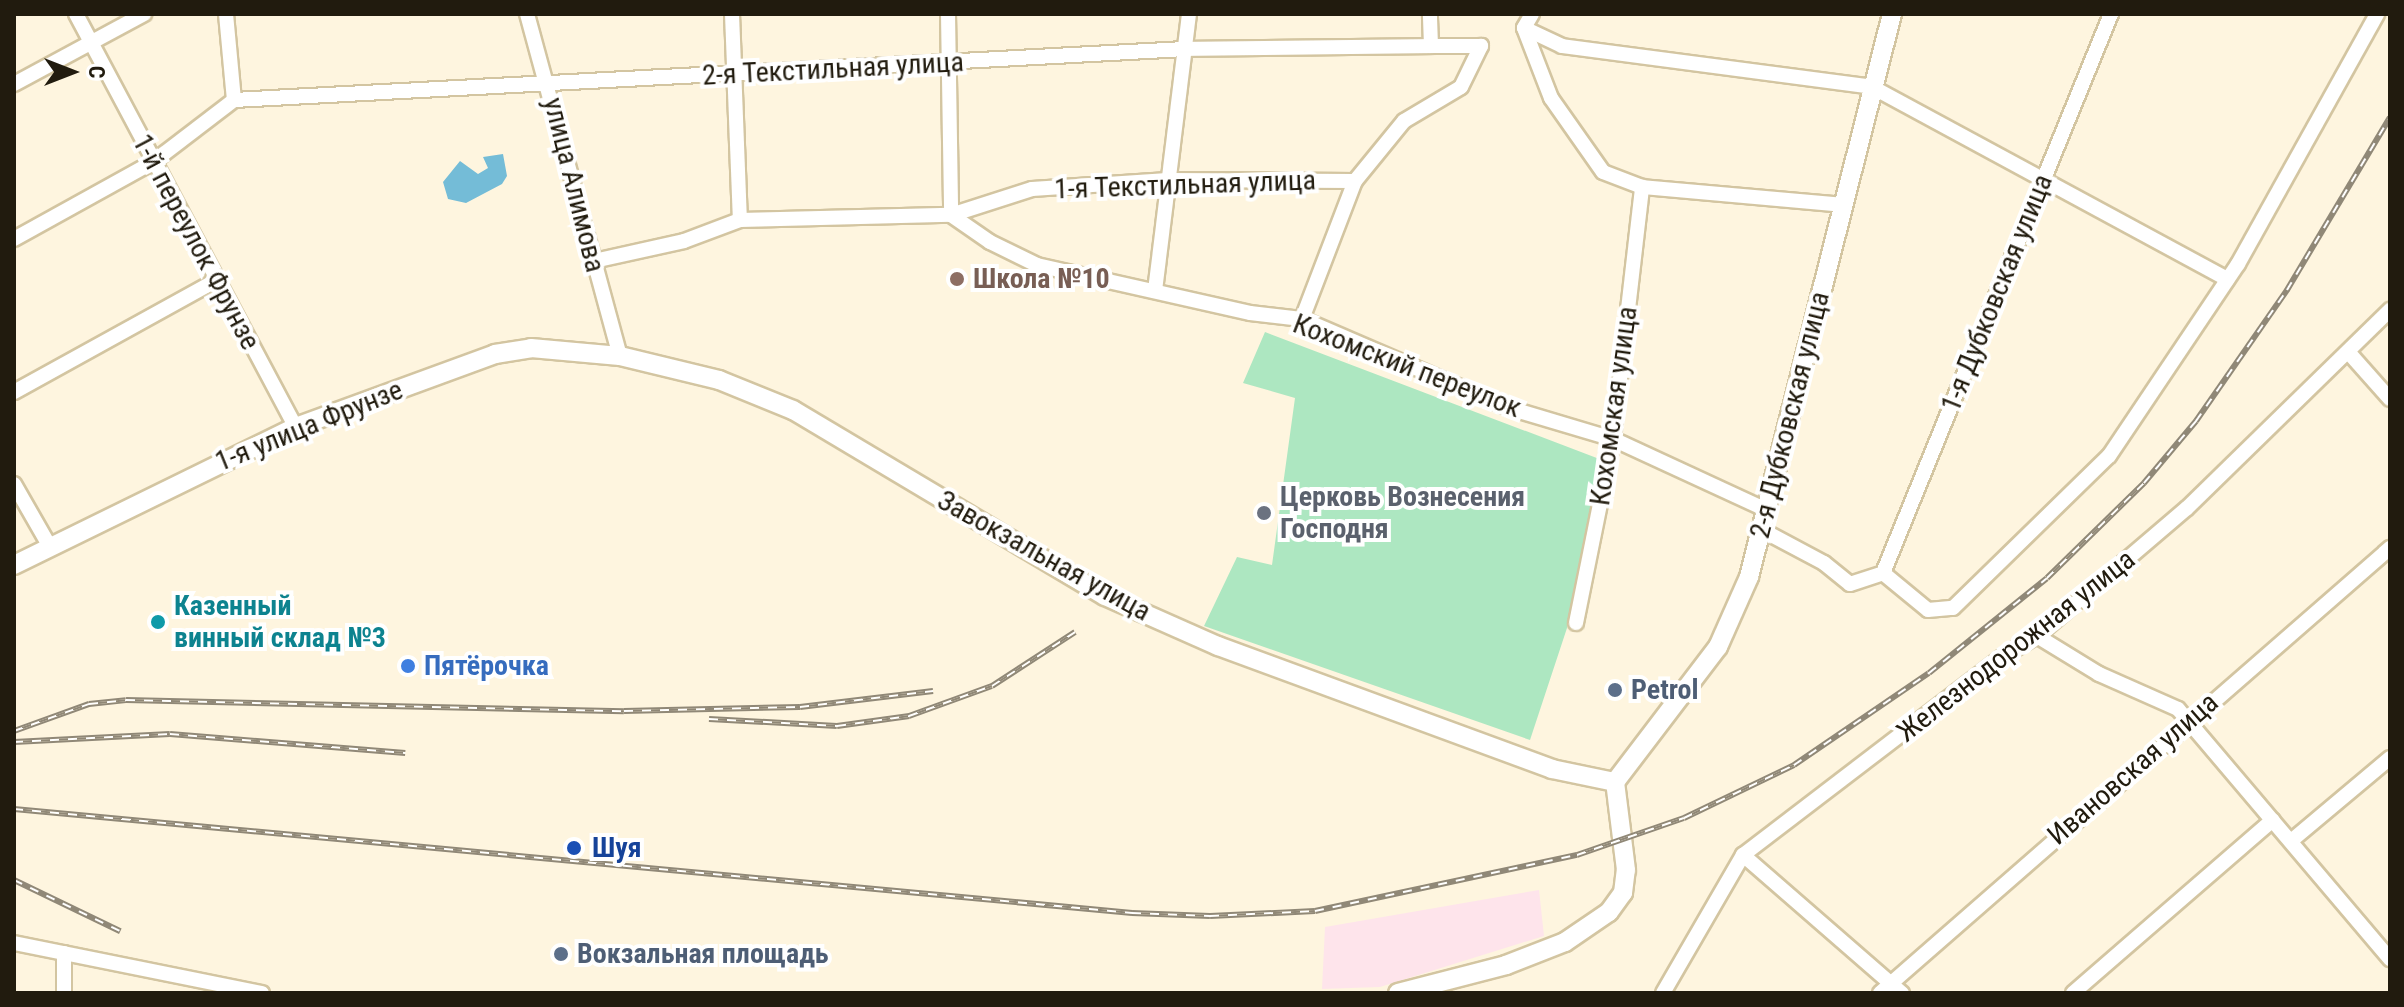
<!DOCTYPE html>
<html>
<head>
<meta charset="utf-8">
<style>
	body { margin:0 }
	#map { position:relative; width:2404px; height:1007px; overflow:hidden; background:#fef5df; font-family:"Roboto Condensed",sans-serif }
	div>[style] { position:absolute }
	.industrial>* { inset:0; background:#fee4eb }
	.green>* { inset:0; background:#ade7c1 }
	.water>* { inset:0; background:#74bcd7 }
	.roads { filter:drop-shadow(2px 0 #d3c5a1) drop-shadow(-2px 0 #d3c5a1) drop-shadow(0 2px #d3c5a1) drop-shadow(0 -2px #d3c5a1) }
	.minor>* { height:14px; margin:-7px; padding:0 7px; transform-origin:7px; border-radius:7px; background:#fff }
	.major>* { height:18px; margin:-9px; padding:0 9px; transform-origin:9px; border-radius:9px; background:#fff }
	.rail>* { height:6px; margin-top:-3px; transform-origin:0; background:repeating-linear-gradient(90deg,#fff 0 9px,#908877 0 18px); box-sizing:border-box; border-block:2px solid #908877 }
	.dots>* { width:22px; height:22px; translate:-50% -50%; box-sizing:border-box; border:4px solid #fff; border-radius:50% }
	span { translate:-50% -50%; white-space:nowrap; text-align:center; line-height:1.15; -webkit-text-stroke:8px #fff; paint-order:stroke }
	.street-label { font-size:28px; color:#211b0e }
	.education-label { font-size:28px; color:#785e54; font-weight:700 }
	.left { translate:0 -50%; text-align:left }
	.worship-label { font-size:28px; color:#5b616d; font-weight:700 }
	.culture-label { font-size:28px; color:#0d838f; font-weight:700 }
	.shop-label { font-size:28px; color:#366cbe; font-weight:700 }
	.service-label { font-size:28px; color:#4e5e75; font-weight:700 }
	.transit-label { font-size:28px; color:#164399; font-weight:700 }
	.frame { position:absolute; inset:0; border:16px solid #211b0e; pointer-events:none }
	.north { position:absolute; left:32px; top:32px; width:80px; height:80px; -webkit-text-stroke:6px #fff; paint-order:stroke; rotate:90deg; font-size:22px; font-weight:700; line-height:32px; text-align:center; color:#211b0e }
	.north::after { content:''; display:block; margin:auto; width:28px; height:36px; background:#211b0e; clip-path:polygon(50% 0,100% 100%,50% 72%,0 100%) }
</style>
</head>
<body>
<div id="map">
	<div class="industrial">
		<i style="clip-path:polygon(1539px 890px,1544px 936px,1380px 987px,1322px 989px,1325px 927px)"></i>
	</div>
	<div class="green">
		<i style="clip-path:polygon(1265px 332px,1602px 460px,1567px 628px,1530px 740px,1204px 626px,1237px 557px,1272px 565px,1295px 398px,1243px 383px)"></i>
	</div>
	<div class="water">
		<i style="clip-path:polygon(503px 154px,507px 176px,502px 184px,466px 203px,448px 199px,443px 182px,460px 161px,478px 174px,488px 168px,483px 157px)"></i>
	</div>
	<div class="roads">
		<div class="minor">
			<i style="left:76px;top:14px;width:468px;rotate:62deg"></i>
			<i style="left:226px;top:14px;width:86px;rotate:84.7deg"></i>
			<i style="left:527px;top:14px;width:354px;rotate:74.8deg"></i>
			<i style="left:732px;top:14px;width:206px;rotate:87.8deg"></i>
			<i style="left:948px;top:14px;width:201px;rotate:89.1deg"></i>
			<i style="left:951px;top:215px;width:47px;rotate:34.7deg"></i>
			<i style="left:990px;top:242px;width:52px;rotate:26.1deg"></i>
			<i style="left:1037px;top:265px;width:218px;rotate:12.7deg"></i>
			<i style="left:1250px;top:313px;width:52px;rotate:6.6deg"></i>
			<i style="left:1302px;top:319px;width:225px;rotate:23.3deg"></i>
			<i style="left:1509px;top:408px;width:109px;rotate:16.6deg"></i>
			<i style="left:1613px;top:439px;width:170px;rotate:24.8deg"></i>
			<i style="left:1532px;top:14px;width:16px;rotate:120deg"></i>
			<i style="left:1524px;top:28px;width:75px;rotate:68.9deg"></i>
			<i style="left:1551px;top:98px;width:90px;rotate:54.9deg"></i>
			<i style="left:1603px;top:172px;width:42px;rotate:21deg"></i>
			<i style="left:1642px;top:187px;width:202px;rotate:5.1deg"></i>
			<i style="left:1524px;top:28px;width:42px;rotate:25.3deg"></i>
			<i style="left:1562px;top:46px;width:313px;rotate:7.5deg"></i>
			<i style="left:1872px;top:87px;width:404px;rotate:28.4deg"></i>
			<i style="left:14px;top:84px;width:148px;rotate:-28.3deg"></i>
			<i style="left:14px;top:239px;width:159px;rotate:-29deg"></i>
			<i style="left:153px;top:162px;width:102px;rotate:-37.4deg"></i>
			<i style="left:234px;top:100px;width:951px;rotate:-3.07deg"></i>
			<i style="left:1184px;top:49px;width:247px;rotate:-0.7deg"></i>
			<i style="left:594px;top:261px;width:92px;rotate:-12.5deg"></i>
			<i style="left:684px;top:241px;width:60px;rotate:-20.6deg"></i>
			<i style="left:740px;top:220px;width:211px;rotate:-1.4deg"></i>
			<i style="left:951px;top:215px;width:85px;rotate:-17.8deg"></i>
			<i style="left:1032px;top:189px;width:136px;rotate:-3.8deg"></i>
			<i style="left:1168px;top:180px;width:187px;rotate:0.3deg"></i>
			<i style="left:1155px;top:291px;width:279px;rotate:-83deg"></i>
			<i style="left:1302px;top:319px;width:148px;rotate:-69deg"></i>
			<i style="left:1355px;top:181px;width:77px;rotate:-50.8deg"></i>
			<i style="left:1404px;top:121px;width:66px;rotate:-30.8deg"></i>
			<i style="left:1461px;top:87px;width:46px;rotate:-64deg"></i>
			<i style="left:1481px;top:46px;width:50px;rotate:180deg"></i>
			<i style="left:1431px;top:46px;width:32px;rotate:-92deg"></i>
			<i style="left:2350px;top:354px;width:60px;rotate:48.4deg"></i>
			<i style="left:14px;top:392px;width:232px;rotate:-28.9deg"></i>
			<i style="left:14px;top:484px;width:70px;rotate:60.2deg"></i>
			<i style="left:1762px;top:530px;width:70px;rotate:28deg"></i>
			<i style="left:1824px;top:563px;width:33px;rotate:39deg"></i>
			<i style="left:1850px;top:584px;width:35px;rotate:-18deg"></i>
			<i style="left:1883px;top:573px;width:58px;rotate:39.4deg"></i>
			<i style="left:1928px;top:610px;width:25px;rotate:-5deg"></i>
			<i style="left:1953px;top:608px;width:218px;rotate:-44.3deg"></i>
			<i style="left:2109px;top:456px;width:231px;rotate:-56.1deg"></i>
			<i style="left:2238px;top:264px;width:286px;rotate:-60.9deg"></i>
			<i style="left:1883px;top:573px;width:604px;rotate:-67.81deg"></i>
			<i style="left:1576px;top:623px;width:188px;rotate:-78.6deg"></i>
			<i style="left:1613px;top:439px;width:254px;rotate:-83.4deg"></i>
			<i style="left:2037px;top:636px;width:73px;rotate:31.5deg"></i>
			<i style="left:2099px;top:674px;width:86px;rotate:23.9deg"></i>
			<i style="left:2178px;top:709px;width:328px;rotate:49.7deg"></i>
			<i style="left:2291px;top:841px;width:129px;rotate:-40deg"></i>
			<i style="left:1743px;top:855px;width:211px;rotate:41deg"></i>
			<i style="left:14px;top:943px;width:253px;rotate:11.4deg"></i>
			<i style="left:64px;top:993px;width:40px;rotate:-90deg"></i>
			<i style="left:1663px;top:993px;width:160px;rotate:-59.9deg"></i>
			<i style="left:1743px;top:855px;width:330px;rotate:-37.4deg"></i>
			<i style="left:2005px;top:655px;width:37px;rotate:-31deg"></i>
			<i style="left:2037px;top:636px;width:197px;rotate:-40.5deg"></i>
			<i style="left:2187px;top:508px;width:284px;rotate:-44.3deg"></i>
			<i style="left:1880px;top:993px;width:677px;rotate:-41.11deg"></i>
			<i style="left:2073px;top:993px;width:264px;rotate:-40.9deg"></i>
		</div>
		<div class="major">
			<i style="left:14px;top:565px;width:314px;rotate:-26.1deg"></i>
			<i style="left:296px;top:427px;width:212px;rotate:-20.1deg"></i>
			<i style="left:495px;top:354px;width:36px;rotate:-9deg"></i>
			<i style="left:531px;top:348px;width:89px;rotate:5.1deg"></i>
			<i style="left:620px;top:356px;width:102px;rotate:13.6deg"></i>
			<i style="left:719px;top:380px;width:80px;rotate:22.1deg"></i>
			<i style="left:793px;top:410px;width:363px;rotate:30.8deg"></i>
			<i style="left:1105px;top:596px;width:124px;rotate:23.9deg"></i>
			<i style="left:1218px;top:646px;width:356px;rotate:20.2deg"></i>
			<i style="left:1552px;top:769px;width:64px;rotate:11.7deg"></i>
			<i style="left:1615px;top:782px;width:170px;rotate:-52.7deg"></i>
			<i style="left:1718px;top:647px;width:77px;rotate:-66.1deg"></i>
			<i style="left:1749px;top:577px;width:581px;rotate:-75.75deg"></i>
			<i style="left:1398px;top:993px;width:112px;rotate:-14.5deg"></i>
			<i style="left:1506px;top:965px;width:63px;rotate:-21.3deg"></i>
			<i style="left:1565px;top:942px;width:53px;rotate:-34.3deg"></i>
			<i style="left:1609px;top:912px;width:24px;rotate:-54deg"></i>
			<i style="left:1623px;top:893px;width:23px;rotate:-83deg"></i>
			<i style="left:1626px;top:870px;width:89px;rotate:-97.1deg"></i>
		</div>
	</div>
	<div class="rail">
		<i style="left:709px;top:719px;width:128px;rotate:3.1deg"></i>
		<i style="left:837px;top:726px;width:73px;rotate:-7.9deg"></i>
		<i style="left:909px;top:716px;width:88px;rotate:-19.9deg"></i>
		<i style="left:992px;top:686px;width:99px;rotate:-33deg"></i>
		<i style="left:14px;top:731px;width:80px;rotate:-19.8deg"></i>
		<i style="left:89px;top:704px;width:37px;rotate:-6deg"></i>
		<i style="left:126px;top:700px;width:498px;rotate:1.3deg"></i>
		<i style="left:624px;top:711px;width:176px;rotate:-1.3deg"></i>
		<i style="left:800px;top:707px;width:134px;rotate:-6.9deg"></i>
		<i style="left:14px;top:742px;width:156px;rotate:-2.9deg"></i>
		<i style="left:170px;top:734px;width:236px;rotate:4.6deg"></i>
		<i style="left:14px;top:809px;width:1123px;rotate:5.31deg"></i>
		<i style="left:1132px;top:913px;width:78px;rotate:2.2deg"></i>
		<i style="left:1210px;top:916px;width:105px;rotate:-2.7deg"></i>
		<i style="left:1315px;top:911px;width:268px;rotate:-12.1deg"></i>
		<i style="left:1577px;top:855px;width:113px;rotate:-19.1deg"></i>
		<i style="left:1684px;top:818px;width:122px;rotate:-25.7deg"></i>
		<i style="left:1794px;top:765px;width:163px;rotate:-34.3deg"></i>
		<i style="left:1929px;top:673px;width:151px;rotate:-38.8deg"></i>
		<i style="left:2047px;top:578px;width:136px;rotate:-44.4deg"></i>
		<i style="left:2144px;top:483px;width:81px;rotate:-50deg"></i>
		<i style="left:2196px;top:421px;width:160px;rotate:-55.2deg"></i>
		<i style="left:2287px;top:290px;width:201px;rotate:-59.2deg"></i>
		<i style="left:14px;top:880px;width:118px;rotate:25.7deg"></i>
	</div>
	<div class="dots">
		<i style="left:957px;top:279px;background:#8d6e63"></i>
		<i style="left:1264px;top:513px;background:#6b7280"></i>
		<i style="left:158px;top:622px;background:#0f9aa8"></i>
		<i style="left:408px;top:666px;background:#3f7fe0"></i>
		<i style="left:1615px;top:690px;background:#5c6f8a"></i>
		<i style="left:574px;top:848px;background:#1a4fb4"></i>
		<i style="left:561px;top:954px;background:#5c6f8a"></i>
	</div>
	<div class="street-label">
		<span style="left:833px;top:69px;rotate:-3deg">2-я Текстильная улица</span>
		<span style="left:574px;top:185px;rotate:76deg">улица Алимова</span>
		<span style="left:1185px;top:185px;rotate:-2deg">1-я Текстильная улица</span>
		<span style="left:196px;top:242px;rotate:62deg">1-й переулок Фрунзе</span>
		<span style="left:1997px;top:293px;rotate:-68deg">1-я Дубковская улица</span>
		<span style="left:1407px;top:366px;rotate:21deg">Кохомский переулок</span>
		<span style="left:1614px;top:406px;rotate:-82deg">Кохомская улица</span>
		<span style="left:1790px;top:415px;rotate:-76deg">2-я Дубковская улица</span>
		<span style="left:309px;top:426px;rotate:-22deg">1-я улица Фрунзе</span>
		<span style="left:1044px;top:556px;rotate:29deg">Завокзальная улица</span>
		<span style="left:2016px;top:646px;rotate:-38deg">Железнодорожная улица</span>
		<span style="left:2133px;top:769px;rotate:-41deg">Ивановская улица</span>
	</div>
	<div class="education-label">
		<span class="left" style="left:973px;top:279px">Школа №10</span>
	</div>
	<div class="worship-label">
		<span class="left" style="left:1280px;top:513px">Церковь Вознесения<br>Господня</span>
	</div>
	<div class="culture-label">
		<span class="left" style="left:174px;top:622px">Казенный<br>винный склад №3</span>
	</div>
	<div class="shop-label">
		<span class="left" style="left:424px;top:666px">Пятёрочка</span>
	</div>
	<div class="service-label">
		<span class="left" style="left:1631px;top:690px">Petrol</span>
		<span class="left" style="left:577px;top:954px">Вокзальная площадь</span>
	</div>
	<div class="transit-label">
		<span class="left" style="left:592px;top:848px">Шуя</span>
	</div>
	<div class="frame"></div>
	<div class="north">С</div>
</div>
</body>
</html>
